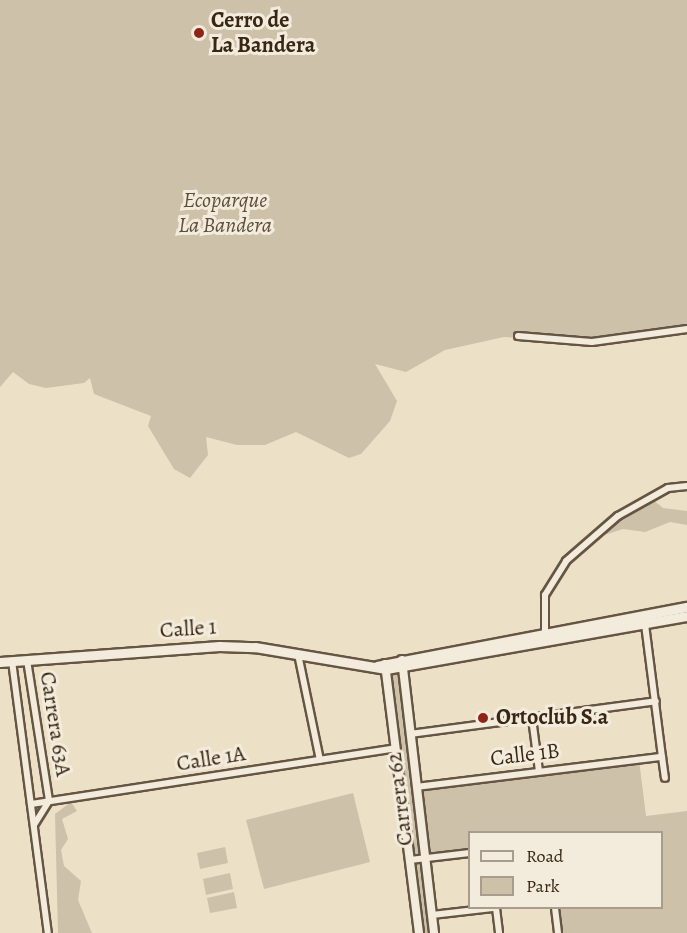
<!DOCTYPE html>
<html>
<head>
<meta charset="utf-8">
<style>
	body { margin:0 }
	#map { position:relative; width:687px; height:933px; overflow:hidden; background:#ece0c7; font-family:Alegreya,serif }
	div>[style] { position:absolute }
	.green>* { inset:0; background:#cdc1a9 }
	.roads { filter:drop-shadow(2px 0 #655542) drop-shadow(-2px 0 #655542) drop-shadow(0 2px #655542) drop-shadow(0 -2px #655542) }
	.minor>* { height:6px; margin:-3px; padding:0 3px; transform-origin:3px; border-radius:3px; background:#f3ebdb }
	.tertiary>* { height:8px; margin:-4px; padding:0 4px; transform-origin:4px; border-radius:4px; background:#f3ebdb }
	.secondary>* { height:9px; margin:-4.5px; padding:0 4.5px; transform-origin:4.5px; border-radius:4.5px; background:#f3ebdb }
	.dots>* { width:16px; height:16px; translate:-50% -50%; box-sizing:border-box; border:3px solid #f3ebdb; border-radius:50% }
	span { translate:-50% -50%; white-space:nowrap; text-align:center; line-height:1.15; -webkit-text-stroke:6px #f3ebdb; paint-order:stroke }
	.poi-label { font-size:22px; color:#382715; font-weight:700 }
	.left { translate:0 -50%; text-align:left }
	.park-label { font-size:22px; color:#5d4e3a; font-style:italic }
	.street-label { font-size:22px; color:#382715 }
	.legend { position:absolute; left:468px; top:831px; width:195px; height:78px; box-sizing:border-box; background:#f3ebdb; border:2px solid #a89d8c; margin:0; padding:8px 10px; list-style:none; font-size:18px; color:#382715 }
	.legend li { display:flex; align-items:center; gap:12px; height:30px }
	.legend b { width:30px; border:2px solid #a89d8c }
</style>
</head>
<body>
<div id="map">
	<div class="green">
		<i style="clip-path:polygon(0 0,687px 0,687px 329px,592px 342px,504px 337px,445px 350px,406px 372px,375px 364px,397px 401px,390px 421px,361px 454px,349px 458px,296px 432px,265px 445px,237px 445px,206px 437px,208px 455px,190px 478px,174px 469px,148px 426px,151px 416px,94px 394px,90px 378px,84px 383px,46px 388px,29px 384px,13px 372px,0 387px)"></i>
		<i style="clip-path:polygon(652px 499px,663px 508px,687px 511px,687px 525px,670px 522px,645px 532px,623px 529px,595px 538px,599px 531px)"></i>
		<i style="clip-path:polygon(403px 667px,417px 787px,639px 760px,646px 816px,687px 811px,687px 933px,558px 933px,555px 908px,662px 908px,662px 832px,470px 832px,469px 853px,425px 859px,434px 933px,419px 933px,386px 669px)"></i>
		<i style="clip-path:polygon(353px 793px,370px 862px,264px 889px,246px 820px)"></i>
		<i style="clip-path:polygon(71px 802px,77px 811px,62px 819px,68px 839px,61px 850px,64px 866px,81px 881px,78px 900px,92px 933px,58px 933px,55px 814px)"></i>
		<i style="clip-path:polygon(225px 847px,228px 863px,200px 869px,197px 853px)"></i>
		<i style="clip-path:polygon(230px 873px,233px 889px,206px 895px,203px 879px)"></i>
		<i style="clip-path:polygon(234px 892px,237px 908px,210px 913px,207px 898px)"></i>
	</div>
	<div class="roads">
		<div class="minor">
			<i style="left:518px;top:336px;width:74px;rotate:4.6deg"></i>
			<i style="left:592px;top:342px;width:96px;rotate:-7.8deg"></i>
			<i style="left:545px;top:633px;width:38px;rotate:-90deg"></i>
			<i style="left:545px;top:595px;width:40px;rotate:-58deg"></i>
			<i style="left:566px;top:561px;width:69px;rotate:-40.9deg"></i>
			<i style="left:618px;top:516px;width:57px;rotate:-29.2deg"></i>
			<i style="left:668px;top:488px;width:19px;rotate:-6deg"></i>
			<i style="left:298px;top:654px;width:108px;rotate:78.3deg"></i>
			<i style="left:27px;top:660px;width:143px;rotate:81.1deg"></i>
			<i style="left:49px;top:801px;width:28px;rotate:122deg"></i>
			<i style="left:12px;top:661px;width:274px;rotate:82.5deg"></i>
			<i style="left:532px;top:718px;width:53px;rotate:82.5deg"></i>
			<i style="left:410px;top:734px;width:248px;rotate:-7.6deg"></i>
			<i style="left:662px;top:757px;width:21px;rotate:82deg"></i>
			<i style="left:416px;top:787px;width:248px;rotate:-7deg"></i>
			<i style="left:662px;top:757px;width:134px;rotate:-97.3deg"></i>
			<i style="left:31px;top:804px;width:369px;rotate:-8.7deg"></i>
			<i style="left:410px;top:860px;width:60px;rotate:-6.7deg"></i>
			<i style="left:496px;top:908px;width:25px;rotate:83deg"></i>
			<i style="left:555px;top:908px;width:25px;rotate:83deg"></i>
			<i style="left:432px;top:915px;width:61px;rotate:-6.5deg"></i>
		</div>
		<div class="tertiary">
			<i style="left:402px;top:660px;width:275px;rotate:83.3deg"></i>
			<i style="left:385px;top:664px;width:271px;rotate:82.8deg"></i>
		</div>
		<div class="secondary">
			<i style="left:0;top:662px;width:220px;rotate:-4.2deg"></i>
			<i style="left:219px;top:646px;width:36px;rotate:2deg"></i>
			<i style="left:255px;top:647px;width:133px;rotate:9.5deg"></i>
			<i style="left:386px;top:669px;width:306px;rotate:-10deg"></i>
			<i style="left:377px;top:666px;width:316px;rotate:-10.8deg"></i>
		</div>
	</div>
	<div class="dots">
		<i style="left:199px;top:33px;background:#8f2418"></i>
		<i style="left:483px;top:718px;background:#8f2418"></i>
	</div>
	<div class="poi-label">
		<span class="left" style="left:211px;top:33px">Cerro de<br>La Bandera</span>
		<span class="left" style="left:496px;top:718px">Ortoclub S.a</span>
	</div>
	<div class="park-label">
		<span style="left:225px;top:213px">Ecoparque<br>La Bandera</span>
	</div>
	<div class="street-label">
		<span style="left:188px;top:629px;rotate:-4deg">Calle 1</span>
		<span style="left:55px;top:724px;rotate:81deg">Carrera 63A</span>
		<span style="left:525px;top:755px;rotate:-7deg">Calle 1B</span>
		<span style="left:211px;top:759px;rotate:-9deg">Calle 1A</span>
		<span style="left:400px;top:799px;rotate:-97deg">Carrera 62</span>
	</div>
	<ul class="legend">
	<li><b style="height:8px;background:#f3ebdb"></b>Road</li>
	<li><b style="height:16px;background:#cdc1a9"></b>Park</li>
	</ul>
</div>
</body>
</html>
